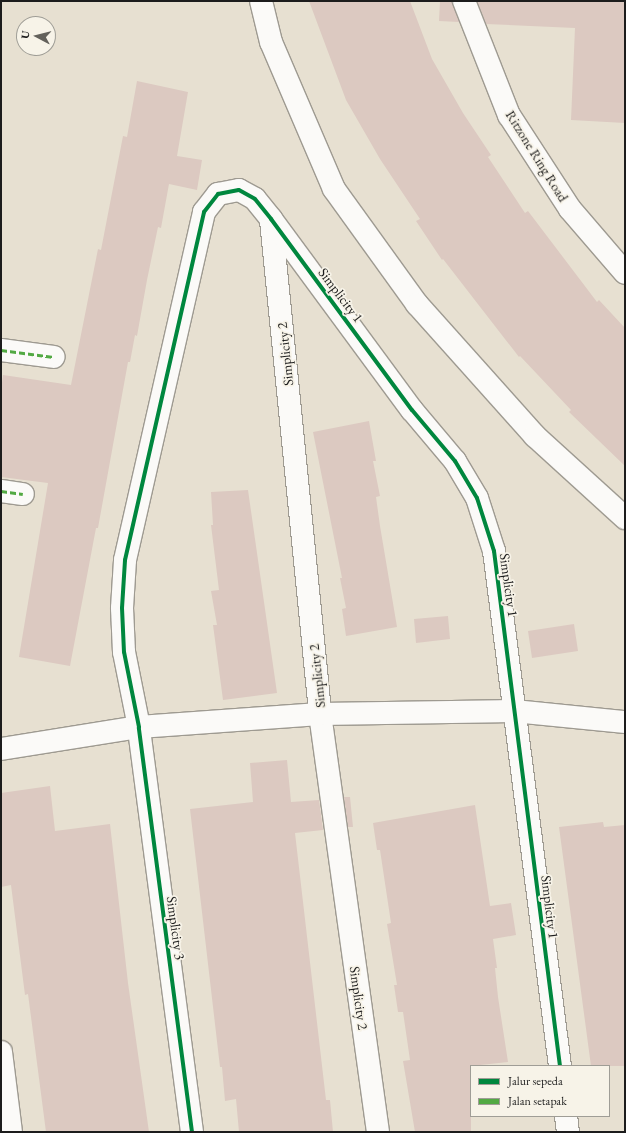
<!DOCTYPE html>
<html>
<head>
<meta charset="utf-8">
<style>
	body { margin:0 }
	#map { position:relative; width:626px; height:1133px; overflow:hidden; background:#e7e0d1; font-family:"EB Garamond",serif }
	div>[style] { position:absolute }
	.building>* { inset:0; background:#dcc9c1 }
	.roads { filter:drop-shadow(1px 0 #9e9a91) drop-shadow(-1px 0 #9e9a91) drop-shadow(0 1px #9e9a91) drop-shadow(0 -1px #9e9a91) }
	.minor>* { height:22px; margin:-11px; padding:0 11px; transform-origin:11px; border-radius:11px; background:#fbfaf8 }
	.quiet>* { height:3px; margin-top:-1.5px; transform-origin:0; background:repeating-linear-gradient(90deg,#52a943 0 6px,transparent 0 9px) }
	.cycleway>* { height:4px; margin:-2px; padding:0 2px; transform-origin:2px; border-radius:2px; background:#00873e }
	span { translate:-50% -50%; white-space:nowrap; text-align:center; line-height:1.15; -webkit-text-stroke:3.5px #f7f3e8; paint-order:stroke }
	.street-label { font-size:14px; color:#1c1c1c }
	.frame { position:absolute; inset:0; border:2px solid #1c1c1c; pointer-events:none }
	.legend { position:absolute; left:470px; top:1065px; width:140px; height:52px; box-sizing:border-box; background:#f7f3e8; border:1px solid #9f9d96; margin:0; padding:5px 7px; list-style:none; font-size:12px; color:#1c1c1c }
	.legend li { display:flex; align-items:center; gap:8px; height:20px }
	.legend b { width:20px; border:1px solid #9f9d96 }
	.north { position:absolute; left:16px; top:16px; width:40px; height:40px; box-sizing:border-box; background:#f7f3e8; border:1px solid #9f9d96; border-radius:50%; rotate:277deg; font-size:11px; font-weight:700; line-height:16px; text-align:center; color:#1c1c1c }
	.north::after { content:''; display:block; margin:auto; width:14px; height:18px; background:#63615b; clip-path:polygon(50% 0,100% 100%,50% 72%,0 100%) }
</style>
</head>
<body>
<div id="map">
	<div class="building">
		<i style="clip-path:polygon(309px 1px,410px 1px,432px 59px,463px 113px,491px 155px,488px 157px,525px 213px,528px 211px,597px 302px,599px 300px,625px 328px,625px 466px,569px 412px,571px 410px,520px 356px,519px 357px,443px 259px,442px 260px,416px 221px,420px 219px,380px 159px,346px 100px)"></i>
		<i style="clip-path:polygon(440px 1px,452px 1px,459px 22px,439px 21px)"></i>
		<i style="clip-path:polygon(477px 1px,625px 1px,625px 123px,571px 120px,575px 28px,486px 24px)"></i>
		<i style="clip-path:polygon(137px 81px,188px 92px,177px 156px,202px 160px,197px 190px,169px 184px,161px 228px,158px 227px,147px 280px,137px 336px,135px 335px,130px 362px,128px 362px,98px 528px,96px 528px,70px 666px,19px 657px,48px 483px,1px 477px,1px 390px,3px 375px,71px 385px,98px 249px,101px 250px,123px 136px,127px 137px)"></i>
		<i style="clip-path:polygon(369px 421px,376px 461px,373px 461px,380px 496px,376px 497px,380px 526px,397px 627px,346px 636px,342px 609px,346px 608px,340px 578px,342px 578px,313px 432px)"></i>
		<i style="clip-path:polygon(248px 490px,277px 693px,223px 700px,213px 625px,217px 625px,211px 591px,219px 590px,211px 525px,213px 525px,211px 492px)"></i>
		<i style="clip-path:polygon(448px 616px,450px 639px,416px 643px,414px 619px)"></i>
		<i style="clip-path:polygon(574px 624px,578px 651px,532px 658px,528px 631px)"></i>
		<i style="clip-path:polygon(287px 760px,291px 802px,319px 800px,323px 830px,295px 833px,326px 1100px,330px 1100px,333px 1132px,239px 1132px,236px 1099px,225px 1101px,222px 1067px,220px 1067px,190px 809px,253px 802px,250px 763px)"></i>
		<i style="clip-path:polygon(50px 786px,55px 831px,110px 824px,128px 983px,149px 1132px,46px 1132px,28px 994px,25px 995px,11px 885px,1px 887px,1px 793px)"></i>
		<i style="clip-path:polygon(344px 797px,350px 797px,353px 827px,348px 827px)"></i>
		<i style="clip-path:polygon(475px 805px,490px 906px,511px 903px,516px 935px,493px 939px,497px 968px,495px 968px,498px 997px,508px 1062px,471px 1066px,471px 1132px,415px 1132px,403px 1061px,410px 1060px,403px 1012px,398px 1012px,394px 985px,397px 985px,387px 924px,391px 923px,380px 850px,377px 850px,373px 823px)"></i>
		<i style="clip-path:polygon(603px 822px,604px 827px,625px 825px,625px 1066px,591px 1066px,559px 827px)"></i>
	</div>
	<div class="roads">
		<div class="minor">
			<i style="left:261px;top:1px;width:42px;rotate:76.3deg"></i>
			<i style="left:271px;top:42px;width:160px;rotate:66.8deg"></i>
			<i style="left:334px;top:189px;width:142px;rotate:54.2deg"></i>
			<i style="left:417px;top:304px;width:177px;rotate:48.2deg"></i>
			<i style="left:535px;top:436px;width:122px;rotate:42.3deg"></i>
			<i style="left:464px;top:1px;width:123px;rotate:68.5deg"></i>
			<i style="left:509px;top:115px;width:112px;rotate:57deg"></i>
			<i style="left:570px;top:209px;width:84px;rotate:49.3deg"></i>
			<i style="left:271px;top:220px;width:496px;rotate:84.3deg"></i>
			<i style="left:320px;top:714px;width:422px;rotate:82.1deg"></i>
			<i style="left:1px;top:350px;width:53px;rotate:7.5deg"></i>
			<i style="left:1px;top:491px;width:22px;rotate:8deg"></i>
			<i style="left:1px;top:749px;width:140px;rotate:-9.1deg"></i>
			<i style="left:139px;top:727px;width:181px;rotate:-4.1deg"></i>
			<i style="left:320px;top:714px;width:194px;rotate:-0.9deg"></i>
			<i style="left:514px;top:711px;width:112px;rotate:5.7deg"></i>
			<i style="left:1px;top:1052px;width:81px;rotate:82.9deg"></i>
			<i style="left:566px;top:1116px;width:16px;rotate:83deg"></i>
			<i style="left:192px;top:1132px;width:408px;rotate:-97.5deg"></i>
			<i style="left:139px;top:727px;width:76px;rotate:-101.3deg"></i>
			<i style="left:124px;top:652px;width:44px;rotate:-92.6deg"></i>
			<i style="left:122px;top:608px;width:48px;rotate:-86.4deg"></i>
			<i style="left:125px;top:560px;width:357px;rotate:-77.2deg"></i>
			<i style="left:204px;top:212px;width:23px;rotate:-52deg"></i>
			<i style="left:218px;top:194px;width:21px;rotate:-11deg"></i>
			<i style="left:239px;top:190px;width:18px;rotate:29deg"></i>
			<i style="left:255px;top:199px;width:26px;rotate:51deg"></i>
			<i style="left:271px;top:219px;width:237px;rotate:53.6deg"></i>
			<i style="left:412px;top:410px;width:67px;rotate:49.9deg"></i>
			<i style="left:455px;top:461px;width:43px;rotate:59.3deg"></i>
			<i style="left:477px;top:498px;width:56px;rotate:72.2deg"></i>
			<i style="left:494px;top:551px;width:519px;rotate:82.7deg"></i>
		</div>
	</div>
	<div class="quiet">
		<i style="left:1px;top:350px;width:53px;rotate:7.5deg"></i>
		<i style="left:1px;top:491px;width:22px;rotate:8deg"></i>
	</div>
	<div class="cycleway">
		<i style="left:192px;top:1132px;width:408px;rotate:-97.5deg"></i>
		<i style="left:139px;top:727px;width:76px;rotate:-101.3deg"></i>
		<i style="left:124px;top:652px;width:44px;rotate:-92.6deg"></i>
		<i style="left:122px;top:608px;width:48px;rotate:-86.4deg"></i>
		<i style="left:125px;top:560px;width:357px;rotate:-77.2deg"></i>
		<i style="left:204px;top:212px;width:23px;rotate:-52deg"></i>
		<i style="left:218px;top:194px;width:21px;rotate:-11deg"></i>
		<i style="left:239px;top:190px;width:18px;rotate:29deg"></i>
		<i style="left:255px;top:199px;width:26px;rotate:51deg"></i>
		<i style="left:271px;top:219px;width:237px;rotate:53.6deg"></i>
		<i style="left:412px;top:410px;width:67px;rotate:49.9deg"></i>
		<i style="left:455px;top:461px;width:43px;rotate:59.3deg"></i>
		<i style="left:477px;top:498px;width:56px;rotate:72.2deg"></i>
		<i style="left:494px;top:551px;width:519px;rotate:82.7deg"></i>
	</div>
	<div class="street-label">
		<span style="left:537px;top:156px;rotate:58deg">Ritzone Ring Road</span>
		<span style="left:341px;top:295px;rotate:53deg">Simplicity 1</span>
		<span style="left:285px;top:354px;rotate:-96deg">Simplicity 2</span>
		<span style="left:509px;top:585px;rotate:82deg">Simplicity 1</span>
		<span style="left:317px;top:676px;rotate:-96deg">Simplicity 2</span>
		<span style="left:550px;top:907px;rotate:83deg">Simplicity 1</span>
		<span style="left:176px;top:928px;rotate:82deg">Simplicity 3</span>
		<span style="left:359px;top:998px;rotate:82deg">Simplicity 2</span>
	</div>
	<div class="frame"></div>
	<ul class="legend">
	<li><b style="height:5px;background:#00873e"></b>Jalur sepeda</li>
	<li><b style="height:5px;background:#52a943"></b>Jalan setapak</li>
	</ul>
	<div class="north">U</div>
</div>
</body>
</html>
